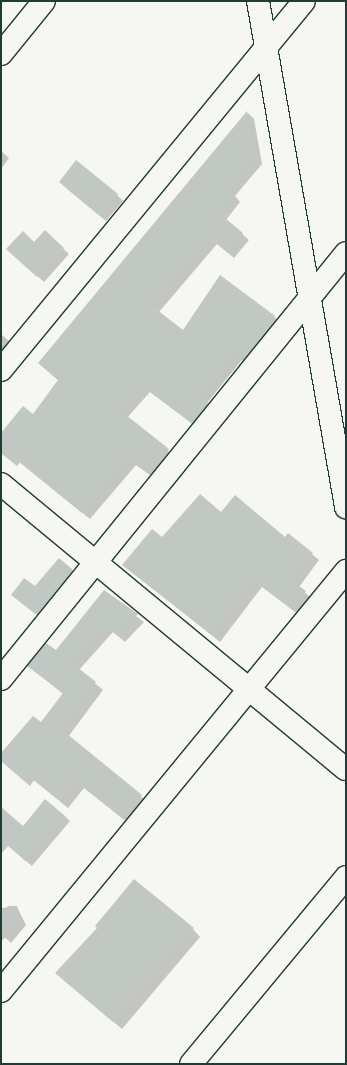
<!DOCTYPE html>
<html>
<head>
<meta charset="utf-8">
<style>
	body { margin:0 }
	#map { position:relative; width:347px; height:1065px; overflow:hidden; background:#f6f6f2; font-family:"Balsamiq Sans",sans-serif }
	div>[style] { position:absolute }
	.shadow>* { inset:0; background:#0003 }
	.building>* { inset:0; background:#c1c8c3 }
	.roads { filter:drop-shadow(1px 0 #1f3d34) drop-shadow(-1px 0 #1f3d34) drop-shadow(0 1px #1f3d34) drop-shadow(0 -1px #1f3d34) }
	.minor>* { height:22px; margin:-11px; padding:0 11px; transform-origin:11px; border-radius:11px; background:#f6f6f2 }
	span { translate:-50% -50%; white-space:nowrap; text-align:center; line-height:1.15; -webkit-text-stroke:3px #f6f6f2; paint-order:stroke }
	.frame { position:absolute; inset:0; border:2px solid #1f3d34; pointer-events:none }
</style>
</head>
<body>
<div id="map">
	<div class="shadow">
		<i style="clip-path:polygon(248px 113px,254px 119px,262px 164px,235px 196px,240px 202px,226px 220px,249px 240px,234px 258px,217px 244px,159px 312px,183px 331px,274px 317px,281px 323px,250px 366px,242px 360px,207px 403px,214px 410px,199px 429px,150px 392px,127px 418px,175px 457px,157px 480px,136px 465px,90px 519px,20px 462px,17px 466px,1px 453px,1px 435px,33px 415px,59px 381px,39px 363px)"></i>
		<i style="clip-path:polygon(1px 151px,9px 158px,1px 169px)"></i>
		<i style="clip-path:polygon(66px 188px,117px 195px,123px 201px,106px 221px)"></i>
		<i style="clip-path:polygon(45px 232px,69px 254px,44px 282px,13px 255px,35px 243px)"></i>
		<i style="clip-path:polygon(1px 334px,10px 342px,1px 352px)"></i>
		<i style="clip-path:polygon(221px 513px,285px 538px,288px 535px,319px 560px,299px 587px,312px 599px,299px 615px,262px 587px,220px 642px,124px 565px,162px 538px)"></i>
		<i style="clip-path:polygon(72px 571px,78px 577px,43px 620px,18px 600px,36px 587px)"></i>
		<i style="clip-path:polygon(104px 592px,144px 622px,125px 642px,113px 632px,79px 670px,103px 690px,68px 737px,149px 803px,131px 825px,84px 788px,68px 808px,34px 780px,30px 786px,1px 761px,1px 754px,41px 724px,63px 694px,29px 666px,56px 652px)"></i>
		<i style="clip-path:polygon(1px 809px,23px 827px,64px 815px,70px 821px,32px 866px,8px 846px,1px 854px)"></i>
		<i style="clip-path:polygon(17px 907px,26px 925px,11px 943px,1px 934px,1px 908px)"></i>
		<i style="clip-path:polygon(193px 929px,200px 937px,122px 1029px,64px 980px)"></i>
	</div>
	<div class="building">
		<i style="clip-path:polygon(247px 111px,256px 157px,228px 190px,234px 194px,220px 214px,243px 233px,227px 252px,210px 238px,152px 306px,183px 330px,220px 275px,275px 316px,243px 360px,235px 354px,201px 397px,208px 403px,192px 423px,142px 386px,121px 411px,169px 449px,149px 474px,129px 459px,82px 513px,13px 457px,10px 460px,1px 453px,1px 433px,23px 406px,33px 414px,58px 380px,38px 363px)"></i>
		<i style="clip-path:polygon(76px 160px,118px 194px,100px 216px,59px 182px)"></i>
		<i style="clip-path:polygon(45px 230px,64px 248px,37px 277px,6px 249px,23px 231px,34px 242px)"></i>
		<i style="clip-path:polygon(200px 494px,221px 512px,235px 495px,285px 537px,288px 533px,313px 553px,292px 581px,306px 591px,292px 609px,255px 581px,213px 636px,122px 565px,152px 529px,162px 537px)"></i>
		<i style="clip-path:polygon(59px 558px,73px 570px,37px 615px,11px 595px,24px 578px,35px 586px)"></i>
		<i style="clip-path:polygon(104px 590px,138px 614px,117px 635px,104px 625px,72px 663px,96px 682px,61px 729px,142px 795px,123px 819px,76px 781px,60px 801px,26px 774px,22px 779px,1px 761px,1px 753px,33px 716px,41px 722px,63px 693px,27px 666px,46px 643px,56px 650px)"></i>
		<i style="clip-path:polygon(45px 799px,64px 815px,25px 861px,1px 836px,1px 807px,23px 826px)"></i>
		<i style="clip-path:polygon(134px 879px,194px 928px,113px 1022px,55px 973px,97px 928px,95px 926px)"></i>
		<i style="clip-path:polygon(8px 906px,17px 906px,21px 919px,1px 942px,1px 915px)"></i>
	</div>
	<div class="roads">
		<div class="minor">
			<i style="left:258px;top:1px;width:514px;rotate:80.13deg"></i>
			<i style="left:1px;top:54px;width:68px;rotate:-50.9deg"></i>
			<i style="left:1px;top:370px;width:477px;rotate:-50.6deg"></i>
			<i style="left:1px;top:484px;width:447px;rotate:39.6deg"></i>
			<i style="left:1px;top:679px;width:548px;rotate:-51deg"></i>
			<i style="left:1px;top:991px;width:544px;rotate:-50.6deg"></i>
			<i style="left:191px;top:1064px;width:243px;rotate:-50.3deg"></i>
		</div>
	</div>
	<div class="frame"></div>
</div>
</body>
</html>
